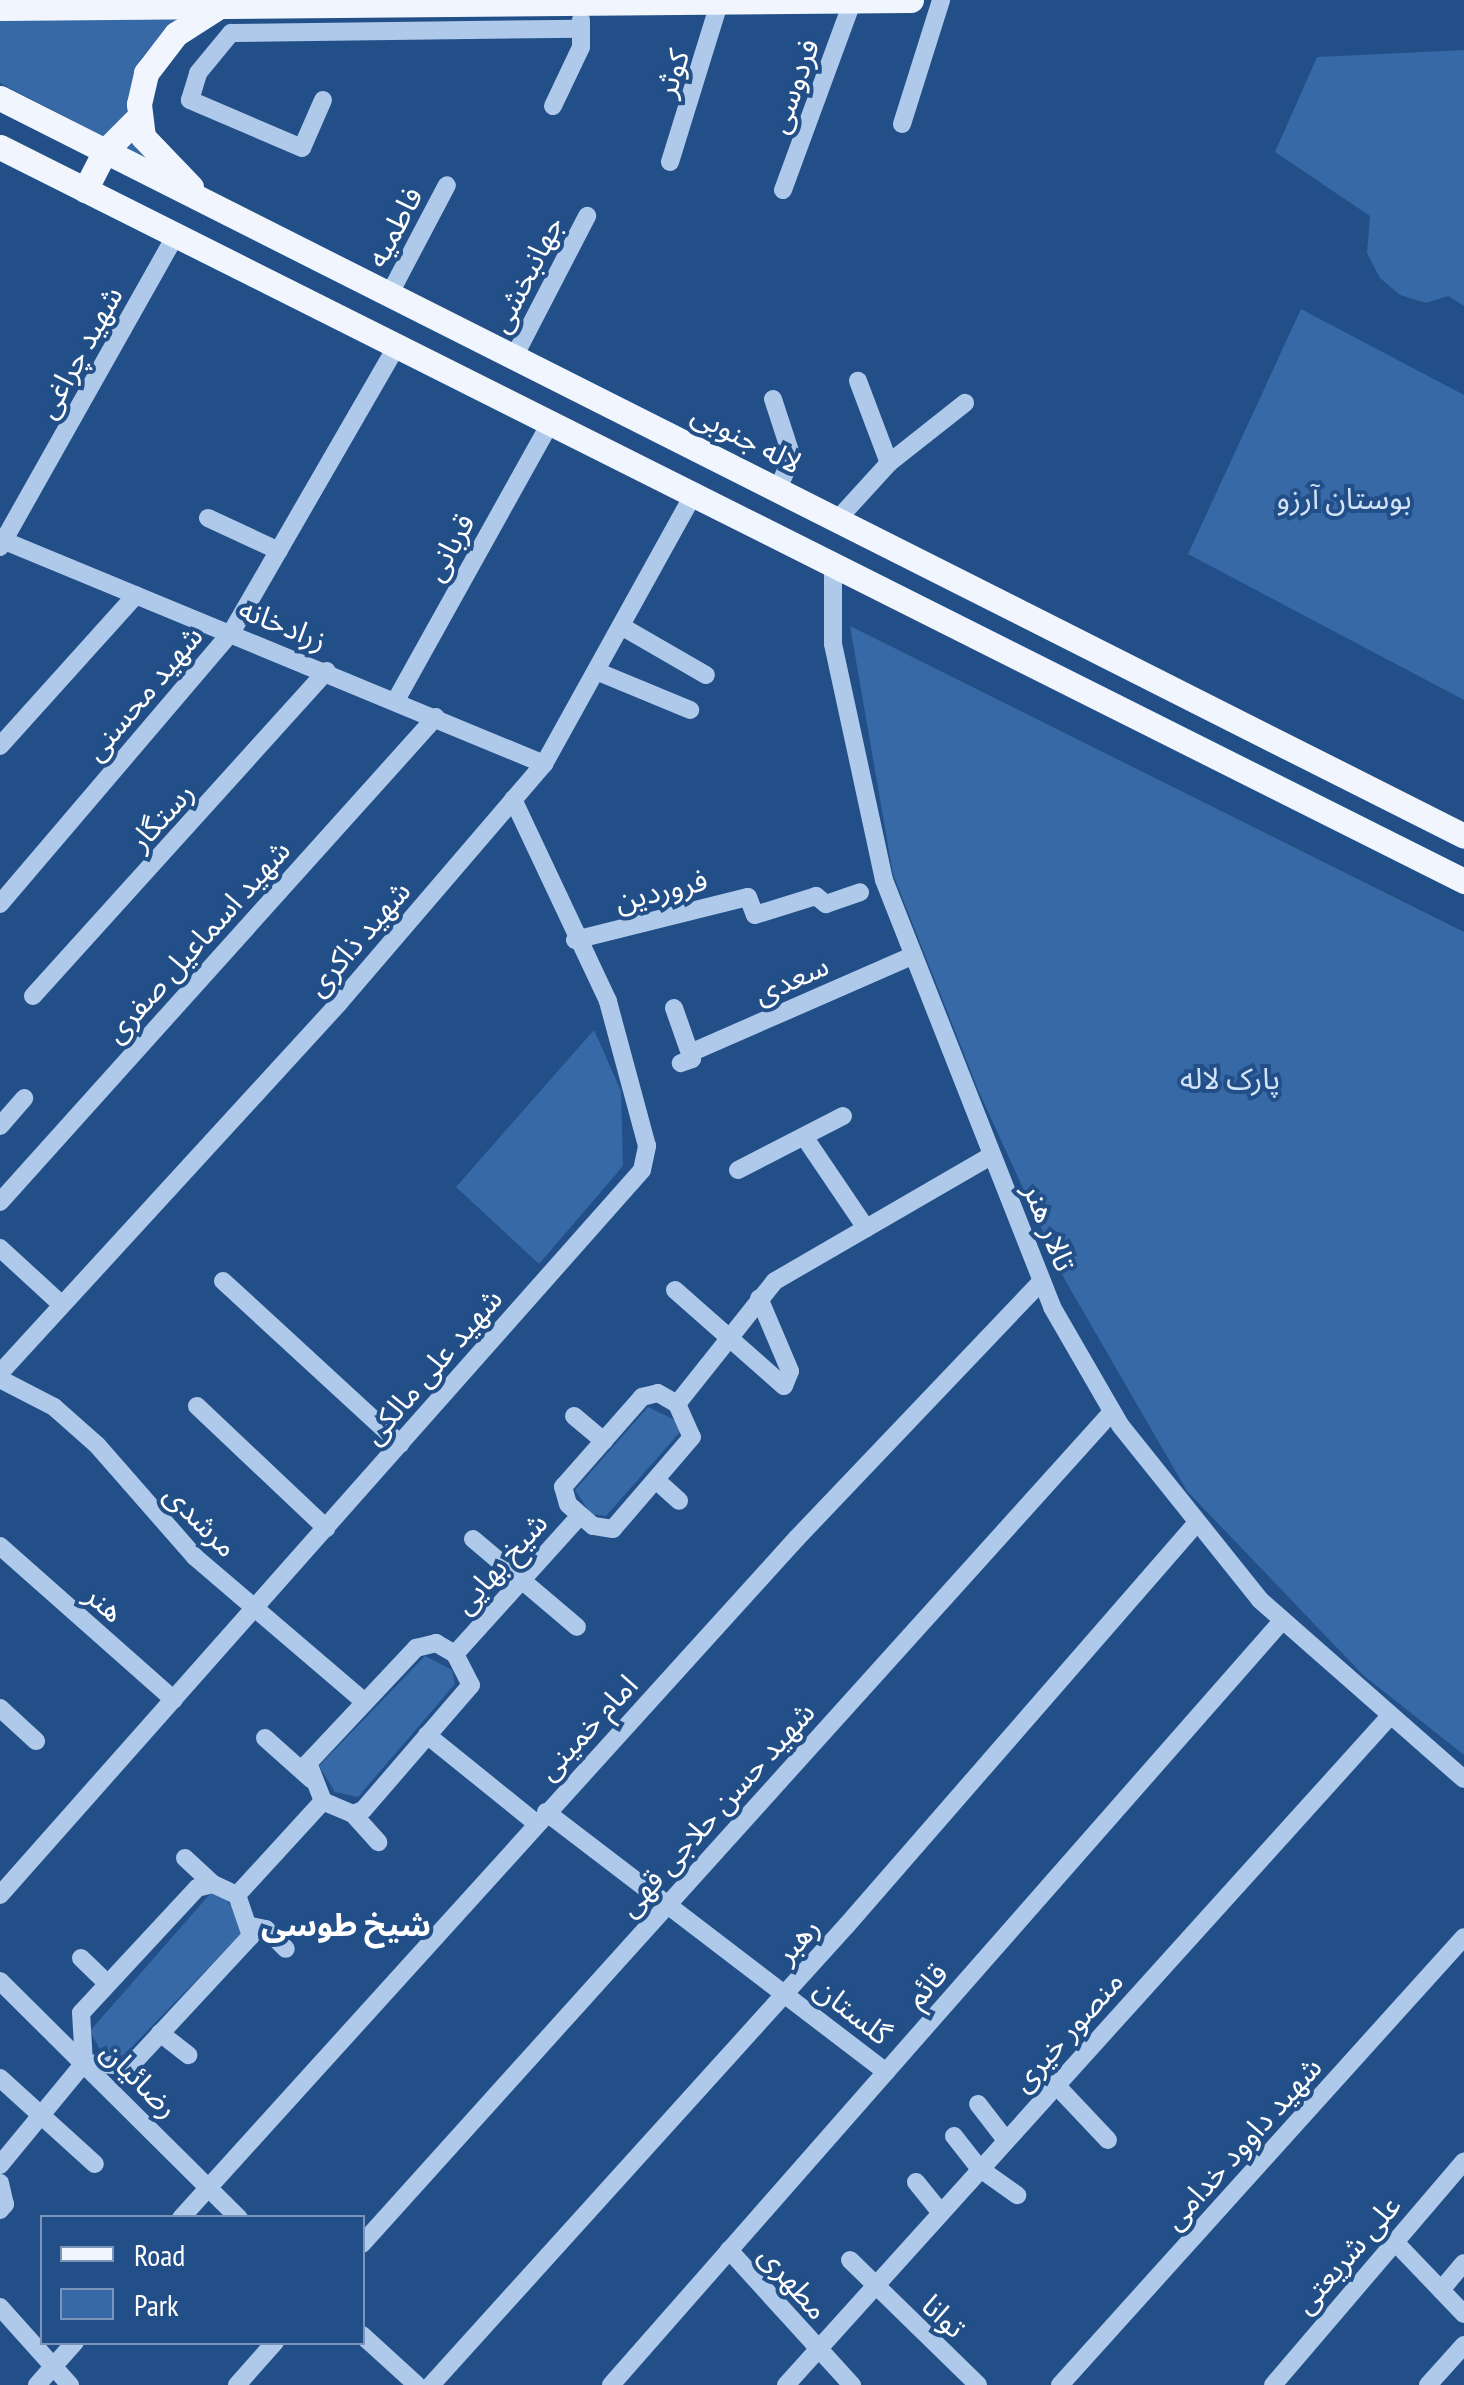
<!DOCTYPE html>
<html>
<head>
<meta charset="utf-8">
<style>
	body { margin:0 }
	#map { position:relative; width:1464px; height:2385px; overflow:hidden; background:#224f88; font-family:"PT Sans Narrow","Noto Sans Arabic",sans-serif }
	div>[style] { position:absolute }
	.green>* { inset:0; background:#3669a5 }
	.minor>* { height:18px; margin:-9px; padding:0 9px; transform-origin:9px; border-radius:9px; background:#aec9ea }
	.major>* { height:25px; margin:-12.5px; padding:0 12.5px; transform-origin:12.5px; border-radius:12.5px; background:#f1f6fe }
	span { translate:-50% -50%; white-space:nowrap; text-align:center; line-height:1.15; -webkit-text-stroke:8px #224f88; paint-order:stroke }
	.street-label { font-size:30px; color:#fff }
	.park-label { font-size:30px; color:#d2e3f7 }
	.neighbourhood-label { font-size:32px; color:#fff; font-weight:700 }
	.legend { position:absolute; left:40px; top:2215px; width:325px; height:130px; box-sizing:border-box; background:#224f88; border:2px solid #7a95b8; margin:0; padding:12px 18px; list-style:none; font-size:30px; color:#fff }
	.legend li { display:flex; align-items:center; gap:20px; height:50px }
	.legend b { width:50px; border:2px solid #7a95b8 }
</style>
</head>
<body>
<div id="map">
	<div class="green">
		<i style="clip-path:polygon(186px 9px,142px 57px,130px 91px,126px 115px,151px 161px,0 83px,0 17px)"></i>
		<i style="clip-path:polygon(1464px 50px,1464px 306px,1448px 296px,1426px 303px,1400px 295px,1380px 278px,1367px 253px,1370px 216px,1275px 152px,1317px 57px)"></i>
		<i style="clip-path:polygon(1301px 309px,1464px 395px,1464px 700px,1188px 554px)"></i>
		<i style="clip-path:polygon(850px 626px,1464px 932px,1464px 1755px,1363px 1675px,1187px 1491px,1065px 1280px,979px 1092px,893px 874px)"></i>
		<i style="clip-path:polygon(594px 1030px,621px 1091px,623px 1166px,539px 1264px,456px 1187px)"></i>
		<i style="clip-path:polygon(648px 1407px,675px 1420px,681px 1431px,606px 1516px,591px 1514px,575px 1490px)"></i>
		<i style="clip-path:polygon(425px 1656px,452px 1670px,455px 1684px,358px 1797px,335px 1792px,319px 1766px)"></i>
		<i style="clip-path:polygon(210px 1894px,221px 1894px,234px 1909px,242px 1933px,123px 2056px,101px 2052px,90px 2031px)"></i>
	</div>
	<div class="minor">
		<i style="left:323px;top:100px;width:52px;rotate:113.6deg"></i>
		<i style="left:302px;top:148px;width:122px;rotate:-156.8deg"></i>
		<i style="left:190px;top:100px;width:28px;rotate:-73deg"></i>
		<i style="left:198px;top:73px;width:52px;rotate:-50.5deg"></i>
		<i style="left:231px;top:33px;width:349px;rotate:-0.7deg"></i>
		<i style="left:553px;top:106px;width:65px;rotate:-64.6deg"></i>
		<i style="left:581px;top:47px;width:27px;rotate:-90deg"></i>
		<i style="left:902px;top:124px;width:130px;rotate:-72.5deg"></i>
		<i style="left:670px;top:162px;width:170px;rotate:-72.8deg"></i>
		<i style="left:783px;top:190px;width:202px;rotate:-69.8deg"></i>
		<i style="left:389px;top:295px;width:124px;rotate:-62.2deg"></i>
		<i style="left:514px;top:357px;width:159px;rotate:-62.6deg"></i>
		<i style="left:773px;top:399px;width:61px;rotate:71.9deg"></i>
		<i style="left:792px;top:457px;width:37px;rotate:114deg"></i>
		<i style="left:889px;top:463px;width:97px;rotate:-38.3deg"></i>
		<i style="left:208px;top:518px;width:78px;rotate:24.9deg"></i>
		<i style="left:837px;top:520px;width:77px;rotate:-47.6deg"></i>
		<i style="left:889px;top:463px;width:88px;rotate:-110.7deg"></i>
		<i style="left:0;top:539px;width:589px;rotate:22.47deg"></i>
		<i style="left:0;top:547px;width:357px;rotate:-60.6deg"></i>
		<i style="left:833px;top:562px;width:82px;rotate:90deg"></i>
		<i style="left:833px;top:644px;width:241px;rotate:77.8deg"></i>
		<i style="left:884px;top:880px;width:459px;rotate:68.5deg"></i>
		<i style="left:1052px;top:1307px;width:136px;rotate:60deg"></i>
		<i style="left:1120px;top:1425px;width:224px;rotate:51.3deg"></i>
		<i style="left:1260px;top:1600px;width:271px;rotate:41.3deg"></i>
		<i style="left:621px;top:626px;width:98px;rotate:30deg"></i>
		<i style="left:596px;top:671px;width:102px;rotate:22.5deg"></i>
		<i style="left:396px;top:700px;width:319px;rotate:-60.9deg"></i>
		<i style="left:0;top:746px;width:203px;rotate:-48deg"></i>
		<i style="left:0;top:904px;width:356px;rotate:-49.6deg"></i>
		<i style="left:231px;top:633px;width:332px;rotate:-60deg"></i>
		<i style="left:575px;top:940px;width:178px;rotate:-14deg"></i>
		<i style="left:748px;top:897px;width:19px;rotate:69deg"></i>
		<i style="left:755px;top:915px;width:64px;rotate:-17.3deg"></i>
		<i style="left:816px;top:896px;width:13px;rotate:39deg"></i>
		<i style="left:826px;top:904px;width:36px;rotate:-19deg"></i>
		<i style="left:33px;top:996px;width:438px;rotate:-47.9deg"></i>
		<i style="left:674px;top:1008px;width:54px;rotate:70.6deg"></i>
		<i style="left:692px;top:1059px;width:12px;rotate:160deg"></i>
		<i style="left:690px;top:1053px;width:244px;rotate:-23.6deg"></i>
		<i style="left:0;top:1126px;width:37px;rotate:-49deg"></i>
		<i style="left:805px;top:1138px;width:109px;rotate:55.9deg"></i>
		<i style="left:738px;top:1170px;width:118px;rotate:-27.2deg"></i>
		<i style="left:0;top:1202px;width:652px;rotate:-48.05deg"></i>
		<i style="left:0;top:1248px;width:84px;rotate:42.6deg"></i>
		<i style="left:223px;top:1281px;width:241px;rotate:42.6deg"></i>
		<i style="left:675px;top:1290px;width:145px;rotate:41.4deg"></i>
		<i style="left:784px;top:1386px;width:16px;rotate:-68deg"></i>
		<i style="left:790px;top:1371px;width:79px;rotate:-113deg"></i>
		<i style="left:0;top:1373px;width:502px;rotate:-47.5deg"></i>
		<i style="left:339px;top:1003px;width:315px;rotate:-49.4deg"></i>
		<i style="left:544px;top:764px;width:311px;rotate:-61deg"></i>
		<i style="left:0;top:1379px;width:61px;rotate:27.4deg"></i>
		<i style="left:54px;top:1407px;width:57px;rotate:41.5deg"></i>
		<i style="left:97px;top:1445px;width:149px;rotate:48.8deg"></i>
		<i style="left:195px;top:1557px;width:223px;rotate:40.5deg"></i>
		<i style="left:658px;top:1393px;width:22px;rotate:30deg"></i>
		<i style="left:677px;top:1404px;width:36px;rotate:66deg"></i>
		<i style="left:692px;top:1437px;width:121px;rotate:130.7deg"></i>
		<i style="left:613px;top:1529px;width:20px;rotate:-171deg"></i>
		<i style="left:593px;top:1526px;width:33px;rotate:-139deg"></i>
		<i style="left:568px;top:1504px;width:18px;rotate:-106deg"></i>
		<i style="left:563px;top:1487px;width:120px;rotate:-48.7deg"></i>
		<i style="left:642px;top:1397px;width:16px;rotate:-14deg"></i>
		<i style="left:677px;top:1404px;width:157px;rotate:-51.5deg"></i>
		<i style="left:775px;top:1281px;width:250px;rotate:-30.1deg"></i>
		<i style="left:197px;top:1406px;width:178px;rotate:43.4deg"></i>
		<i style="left:574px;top:1416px;width:39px;rotate:40deg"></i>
		<i style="left:656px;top:1480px;width:31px;rotate:42deg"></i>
		<i style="left:473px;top:1539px;width:136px;rotate:40.2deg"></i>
		<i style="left:0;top:1546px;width:232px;rotate:41.5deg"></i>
		<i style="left:436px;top:1643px;width:22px;rotate:30deg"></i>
		<i style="left:455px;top:1654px;width:35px;rotate:63deg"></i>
		<i style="left:471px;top:1685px;width:165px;rotate:130.8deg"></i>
		<i style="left:363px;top:1810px;width:11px;rotate:158deg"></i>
		<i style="left:353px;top:1814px;width:33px;rotate:-157deg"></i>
		<i style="left:323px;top:1801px;width:41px;rotate:-111.5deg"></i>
		<i style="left:308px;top:1763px;width:158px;rotate:-46.8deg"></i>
		<i style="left:416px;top:1648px;width:21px;rotate:-14deg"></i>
		<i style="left:455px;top:1654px;width:185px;rotate:-47.9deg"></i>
		<i style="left:0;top:1708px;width:49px;rotate:42.5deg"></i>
		<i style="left:427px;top:1735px;width:140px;rotate:38.9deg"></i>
		<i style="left:265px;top:1738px;width:62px;rotate:41.7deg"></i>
		<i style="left:546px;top:1812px;width:428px;rotate:37.4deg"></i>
		<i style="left:353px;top:1814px;width:38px;rotate:48deg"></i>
		<i style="left:185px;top:1858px;width:38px;rotate:43deg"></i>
		<i style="left:213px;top:1884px;width:26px;rotate:25deg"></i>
		<i style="left:237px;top:1895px;width:43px;rotate:71.1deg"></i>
		<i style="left:251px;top:1936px;width:178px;rotate:132.9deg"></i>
		<i style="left:130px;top:2066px;width:46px;rotate:-176.3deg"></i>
		<i style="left:84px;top:2063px;width:50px;rotate:-93.4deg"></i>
		<i style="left:81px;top:2013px;width:171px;rotate:-47.1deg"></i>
		<i style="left:197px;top:1888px;width:16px;rotate:-14deg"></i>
		<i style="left:0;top:1895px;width:968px;rotate:-48.47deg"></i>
		<i style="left:642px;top:1170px;width:25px;rotate:-78deg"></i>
		<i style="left:647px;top:1146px;width:150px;rotate:-105.1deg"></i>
		<i style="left:608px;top:1001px;width:223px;rotate:-115.2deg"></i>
		<i style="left:237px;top:1895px;width:127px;rotate:-47.5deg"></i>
		<i style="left:250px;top:1926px;width:16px;rotate:11deg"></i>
		<i style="left:266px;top:1929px;width:28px;rotate:45deg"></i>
		<i style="left:81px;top:1958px;width:36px;rotate:44deg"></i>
		<i style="left:0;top:1981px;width:337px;rotate:44.8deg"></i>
		<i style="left:160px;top:2033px;width:36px;rotate:38deg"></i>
		<i style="left:0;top:2078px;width:128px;rotate:42.2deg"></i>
		<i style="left:1055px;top:2084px;width:77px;rotate:46.6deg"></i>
		<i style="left:978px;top:2104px;width:44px;rotate:52.4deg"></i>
		<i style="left:954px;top:2136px;width:41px;rotate:52deg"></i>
		<i style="left:979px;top:2168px;width:47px;rotate:35.4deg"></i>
		<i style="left:0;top:2165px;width:132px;rotate:-50.5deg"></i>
		<i style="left:916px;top:2182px;width:38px;rotate:51deg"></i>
		<i style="left:0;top:2183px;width:22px;rotate:77deg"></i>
		<i style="left:5px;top:2204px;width:8px;rotate:130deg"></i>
		<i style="left:181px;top:2218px;width:918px;rotate:-47.83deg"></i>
		<i style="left:797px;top:1538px;width:355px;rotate:-46.4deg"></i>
		<i style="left:1394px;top:2241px;width:101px;rotate:46.2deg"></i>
		<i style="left:362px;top:2244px;width:1120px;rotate:-47.97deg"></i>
		<i style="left:729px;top:2250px;width:183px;rotate:47.7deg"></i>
		<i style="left:850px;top:2260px;width:179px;rotate:44.3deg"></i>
		<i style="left:1441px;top:2290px;width:35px;rotate:-50deg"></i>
		<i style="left:0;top:2307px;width:105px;rotate:48.1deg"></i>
		<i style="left:362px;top:2335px;width:74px;rotate:42.3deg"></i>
		<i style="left:37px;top:2385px;width:57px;rotate:-48.5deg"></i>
		<i style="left:237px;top:2385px;width:57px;rotate:-48.5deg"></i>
		<i style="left:431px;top:2385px;width:620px;rotate:-47.88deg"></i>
		<i style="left:847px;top:1925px;width:530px;rotate:-48.98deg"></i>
		<i style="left:611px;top:2385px;width:1017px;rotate:-48.71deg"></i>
		<i style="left:786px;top:2385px;width:901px;rotate:-47.92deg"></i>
		<i style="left:1060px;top:2385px;width:603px;rotate:-47.96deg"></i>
		<i style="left:1273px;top:2385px;width:294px;rotate:-49.5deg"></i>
		<i style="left:1428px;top:2385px;width:54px;rotate:-48deg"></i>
	</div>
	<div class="major">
		<i style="left:0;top:8px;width:911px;rotate:-0.5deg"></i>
		<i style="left:0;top:98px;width:1639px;rotate:26.75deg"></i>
		<i style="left:0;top:147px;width:1638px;rotate:26.63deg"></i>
		<i style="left:191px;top:187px;width:69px;rotate:-133.8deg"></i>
		<i style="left:143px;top:137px;width:33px;rotate:-97deg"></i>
		<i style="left:139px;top:104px;width:32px;rotate:-77deg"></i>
		<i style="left:146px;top:73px;width:49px;rotate:-52.4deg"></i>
		<i style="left:176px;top:34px;width:56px;rotate:-32.6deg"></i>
		<i style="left:85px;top:190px;width:44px;rotate:-62.9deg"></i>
		<i style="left:105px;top:151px;width:49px;rotate:-45deg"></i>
	</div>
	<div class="street-label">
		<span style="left:672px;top:73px;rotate:-71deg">کوثر</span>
		<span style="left:793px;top:86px;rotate:-70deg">فردوسی</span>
		<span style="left:394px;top:227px;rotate:-62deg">فاطمیه</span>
		<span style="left:526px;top:274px;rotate:-63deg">جهانبخشی</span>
		<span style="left:79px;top:352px;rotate:-61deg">شهید چراغی</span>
		<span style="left:747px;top:438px;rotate:27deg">لاله جنوبی</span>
		<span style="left:449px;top:547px;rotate:-61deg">قربانی</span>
		<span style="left:283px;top:624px;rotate:22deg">زرادخانه</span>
		<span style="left:143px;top:693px;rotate:-50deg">شهید محسنی</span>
		<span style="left:161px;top:816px;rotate:-48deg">رستگار</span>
		<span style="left:661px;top:890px;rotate:-14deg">فروردین</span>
		<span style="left:358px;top:938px;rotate:-49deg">شهید ذاکری</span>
		<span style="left:197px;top:941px;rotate:-48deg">شهید اسماعیل صفری</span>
		<span style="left:791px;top:979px;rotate:-24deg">سعدی</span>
		<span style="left:1050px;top:1227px;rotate:68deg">تالار هنر</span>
		<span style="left:432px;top:1366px;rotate:-49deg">شهید علی مالکی</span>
		<span style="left:201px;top:1520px;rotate:45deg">مرشدی</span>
		<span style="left:500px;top:1563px;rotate:-48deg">شیخ بهایی</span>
		<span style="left:105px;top:1603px;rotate:41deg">هنر</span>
		<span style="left:587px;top:1727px;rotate:-47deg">امام خمینی</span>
		<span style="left:716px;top:1809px;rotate:-48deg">شهید حسن حلاجی قهی</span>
		<span style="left:797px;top:1940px;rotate:-48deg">رهبر</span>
		<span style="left:926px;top:1985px;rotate:-49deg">قائم</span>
		<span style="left:853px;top:2011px;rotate:38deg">گلستان</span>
		<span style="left:1067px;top:2031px;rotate:-48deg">منصور خیری</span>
		<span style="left:140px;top:2079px;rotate:45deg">رضائیان</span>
		<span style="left:1242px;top:2143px;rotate:-48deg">شهید داوود خدامی</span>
		<span style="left:1347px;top:2254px;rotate:-49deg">علی شریعتی</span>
		<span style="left:794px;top:2282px;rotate:49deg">مطهری</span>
		<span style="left:944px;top:2316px;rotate:43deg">توانا</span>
	</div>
	<div class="park-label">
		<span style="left:1344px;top:498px">بوستان آرزو</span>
		<span style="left:1230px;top:1078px">پارک لاله</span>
	</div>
	<div class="neighbourhood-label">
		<span style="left:346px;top:1924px">شیخ طوسی</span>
	</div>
	<ul class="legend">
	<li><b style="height:12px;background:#f1f6fe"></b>Road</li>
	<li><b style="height:28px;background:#3669a5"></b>Park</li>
	</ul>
</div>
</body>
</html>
